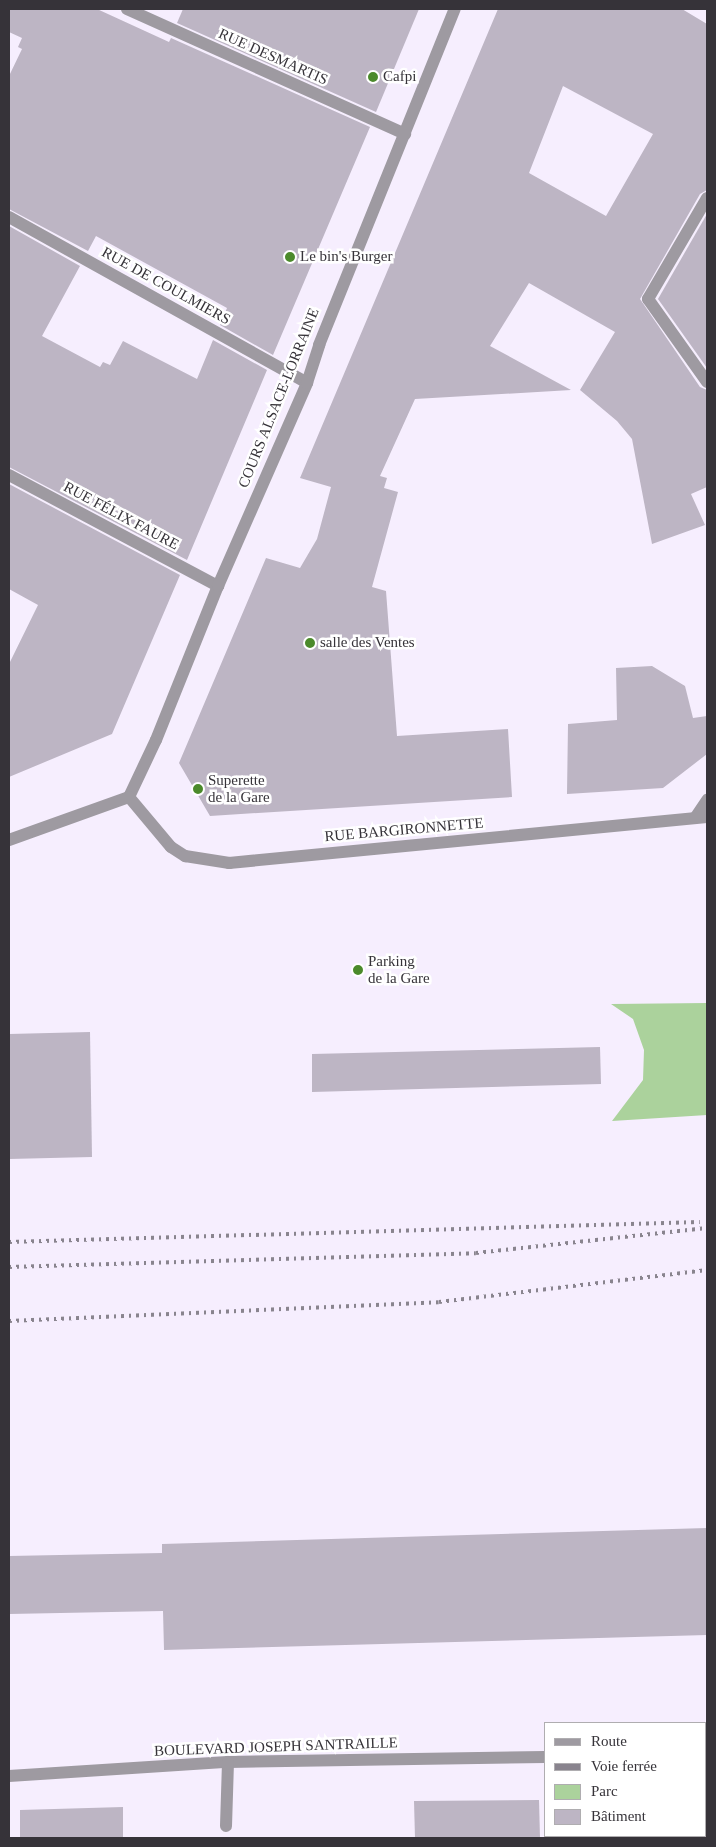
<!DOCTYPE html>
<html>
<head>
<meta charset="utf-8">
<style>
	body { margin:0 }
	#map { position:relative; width:716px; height:1847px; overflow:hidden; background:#f6eefe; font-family:Georgia,serif }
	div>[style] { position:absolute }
	.green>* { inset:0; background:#abd29c }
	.building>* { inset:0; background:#bdb5c4 }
	.minor>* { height:12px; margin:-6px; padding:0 6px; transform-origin:6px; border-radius:6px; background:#9e9aa1 }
	.rail>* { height:4px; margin-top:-2px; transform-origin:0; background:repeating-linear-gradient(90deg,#89848e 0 2.5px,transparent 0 7.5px) }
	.dots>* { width:14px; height:14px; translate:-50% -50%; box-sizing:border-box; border:2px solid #fff; border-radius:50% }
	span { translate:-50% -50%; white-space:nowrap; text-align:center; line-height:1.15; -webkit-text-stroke:5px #fff; paint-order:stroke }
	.street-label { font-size:15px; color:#363339 }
	.poi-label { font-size:15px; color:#363339 }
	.left { translate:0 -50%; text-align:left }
	.frame { position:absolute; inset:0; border:10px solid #363339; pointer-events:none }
	.legend { position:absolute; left:544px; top:1722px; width:162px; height:115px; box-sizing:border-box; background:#fff; border:1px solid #afadb0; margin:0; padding:6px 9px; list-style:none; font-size:15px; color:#363339 }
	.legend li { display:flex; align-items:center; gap:10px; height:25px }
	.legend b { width:25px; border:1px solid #afadb0 }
</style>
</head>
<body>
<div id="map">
	<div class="green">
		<i style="clip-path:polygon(707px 1003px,707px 1115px,612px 1121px,643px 1080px,644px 1050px,633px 1019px,611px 1004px)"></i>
	</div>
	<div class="building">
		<i style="clip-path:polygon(9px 9px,97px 9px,169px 42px,171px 38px,370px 127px,273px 355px,220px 325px,227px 308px,96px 236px,88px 251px,9px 209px,9px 76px,22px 49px,18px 47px,22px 38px,9px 32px)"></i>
		<i style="clip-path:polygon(183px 9px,419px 9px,376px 112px,177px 23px)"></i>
		<i style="clip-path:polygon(evenodd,498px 9px,682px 9px,707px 24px,707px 190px,700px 194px,640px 299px,700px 387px,707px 390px,707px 487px,691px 494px,705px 525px,652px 544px,632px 439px,617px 421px,580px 390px,615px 332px,529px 283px,490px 346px,571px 390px,415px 399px,380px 476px,387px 478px,384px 488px,398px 492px,372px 587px,386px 591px,397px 736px,508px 729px,512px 797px,210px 816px,179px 763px,266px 558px,300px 568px,317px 539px,331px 487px,300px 478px,498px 9px,563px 86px,653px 134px,606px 216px,529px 173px,563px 86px)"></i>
		<i style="clip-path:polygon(707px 214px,707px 368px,658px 299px)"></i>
		<i style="clip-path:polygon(9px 226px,80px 266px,42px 336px,100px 367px,103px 362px,110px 365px,123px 341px,197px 379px,213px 340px,267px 370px,187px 560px,9px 467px)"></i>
		<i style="clip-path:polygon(9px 484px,180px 575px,112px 734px,9px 777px,9px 664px,38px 605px,9px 589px)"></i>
		<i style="clip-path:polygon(652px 666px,685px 686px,693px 718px,707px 716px,707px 754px,663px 788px,567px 794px,568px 724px,617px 720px,616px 668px)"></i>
		<i style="clip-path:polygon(90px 1032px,92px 1157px,9px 1159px,9px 1034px)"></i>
		<i style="clip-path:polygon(600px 1047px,601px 1084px,312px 1092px,312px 1054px)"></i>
		<i style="clip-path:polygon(707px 1528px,707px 1635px,164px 1650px,163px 1611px,9px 1614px,9px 1556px,162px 1553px,162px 1544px)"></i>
		<i style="clip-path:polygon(539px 1800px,540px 1838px,415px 1838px,414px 1801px)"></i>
		<i style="clip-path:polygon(123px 1807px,123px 1838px,20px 1838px,20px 1810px)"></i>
	</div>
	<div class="minor">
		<i style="left:127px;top:9px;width:305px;rotate:24.2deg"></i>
		<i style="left:707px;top:198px;width:117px;rotate:120.3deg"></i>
		<i style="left:648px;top:299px;width:102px;rotate:54.6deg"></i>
		<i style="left:9px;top:217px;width:341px;rotate:29.1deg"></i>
		<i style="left:9px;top:475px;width:237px;rotate:28deg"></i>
		<i style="left:129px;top:797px;width:63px;rotate:-64.7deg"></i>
		<i style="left:156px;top:740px;width:166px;rotate:-68.1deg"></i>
		<i style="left:218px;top:586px;width:222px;rotate:-66.3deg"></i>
		<i style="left:307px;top:383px;width:40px;rotate:-72deg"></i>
		<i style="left:319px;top:345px;width:362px;rotate:-68deg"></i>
		<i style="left:129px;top:797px;width:65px;rotate:50deg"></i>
		<i style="left:171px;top:847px;width:17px;rotate:33deg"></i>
		<i style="left:185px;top:856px;width:45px;rotate:9deg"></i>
		<i style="left:229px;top:863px;width:480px;rotate:-5.5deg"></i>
		<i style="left:695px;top:818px;width:22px;rotate:-56deg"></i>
		<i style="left:9px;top:840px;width:127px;rotate:-19.7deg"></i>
		<i style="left:705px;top:1749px;width:2px"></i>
		<i style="left:9px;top:1776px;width:219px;rotate:-3.7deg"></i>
		<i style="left:228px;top:1762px;width:317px;rotate:-0.9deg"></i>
		<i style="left:226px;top:1826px;width:64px;rotate:-88.2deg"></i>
	</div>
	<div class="rail">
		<i style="left:9px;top:1242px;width:691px;rotate:-1.66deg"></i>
		<i style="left:9px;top:1267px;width:467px;rotate:-1.7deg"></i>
		<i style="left:476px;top:1253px;width:232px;rotate:-6.2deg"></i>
		<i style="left:9px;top:1321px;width:430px;rotate:-2.5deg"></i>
		<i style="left:439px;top:1302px;width:270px;rotate:-6.8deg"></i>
	</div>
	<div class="dots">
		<i style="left:373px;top:77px;background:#4b8a2b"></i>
		<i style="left:290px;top:257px;background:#4b8a2b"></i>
		<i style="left:310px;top:643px;background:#4b8a2b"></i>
		<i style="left:198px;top:789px;background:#4b8a2b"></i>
		<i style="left:358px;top:970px;background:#4b8a2b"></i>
	</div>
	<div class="street-label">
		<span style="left:273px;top:57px;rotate:24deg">RUE DESMARTIS</span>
		<span style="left:166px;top:286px;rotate:29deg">RUE DE COULMIERS</span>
		<span style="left:279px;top:398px;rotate:-68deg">COURS ALSACE-LORRAINE</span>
		<span style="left:121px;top:516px;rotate:28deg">RUE FÉLIX FAURE</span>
		<span style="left:404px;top:830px;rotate:-5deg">RUE BARGIRONNETTE</span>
		<span style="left:276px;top:1747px;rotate:-2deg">BOULEVARD JOSEPH SANTRAILLE</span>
	</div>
	<div class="poi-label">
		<span class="left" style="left:383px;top:77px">Cafpi</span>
		<span class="left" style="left:300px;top:257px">Le bin's Burger</span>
		<span class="left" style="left:320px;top:643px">salle des Ventes</span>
		<span class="left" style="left:208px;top:789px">Superette<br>de la Gare</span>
		<span class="left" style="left:368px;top:970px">Parking<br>de la Gare</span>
	</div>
	<div class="frame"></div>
	<ul class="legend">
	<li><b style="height:6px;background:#9e9aa1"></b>Route</li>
	<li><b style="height:6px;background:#89848e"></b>Voie ferrée</li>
	<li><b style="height:14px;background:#abd29c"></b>Parc</li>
	<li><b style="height:14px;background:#bdb5c4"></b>Bâtiment</li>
	</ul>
</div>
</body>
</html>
